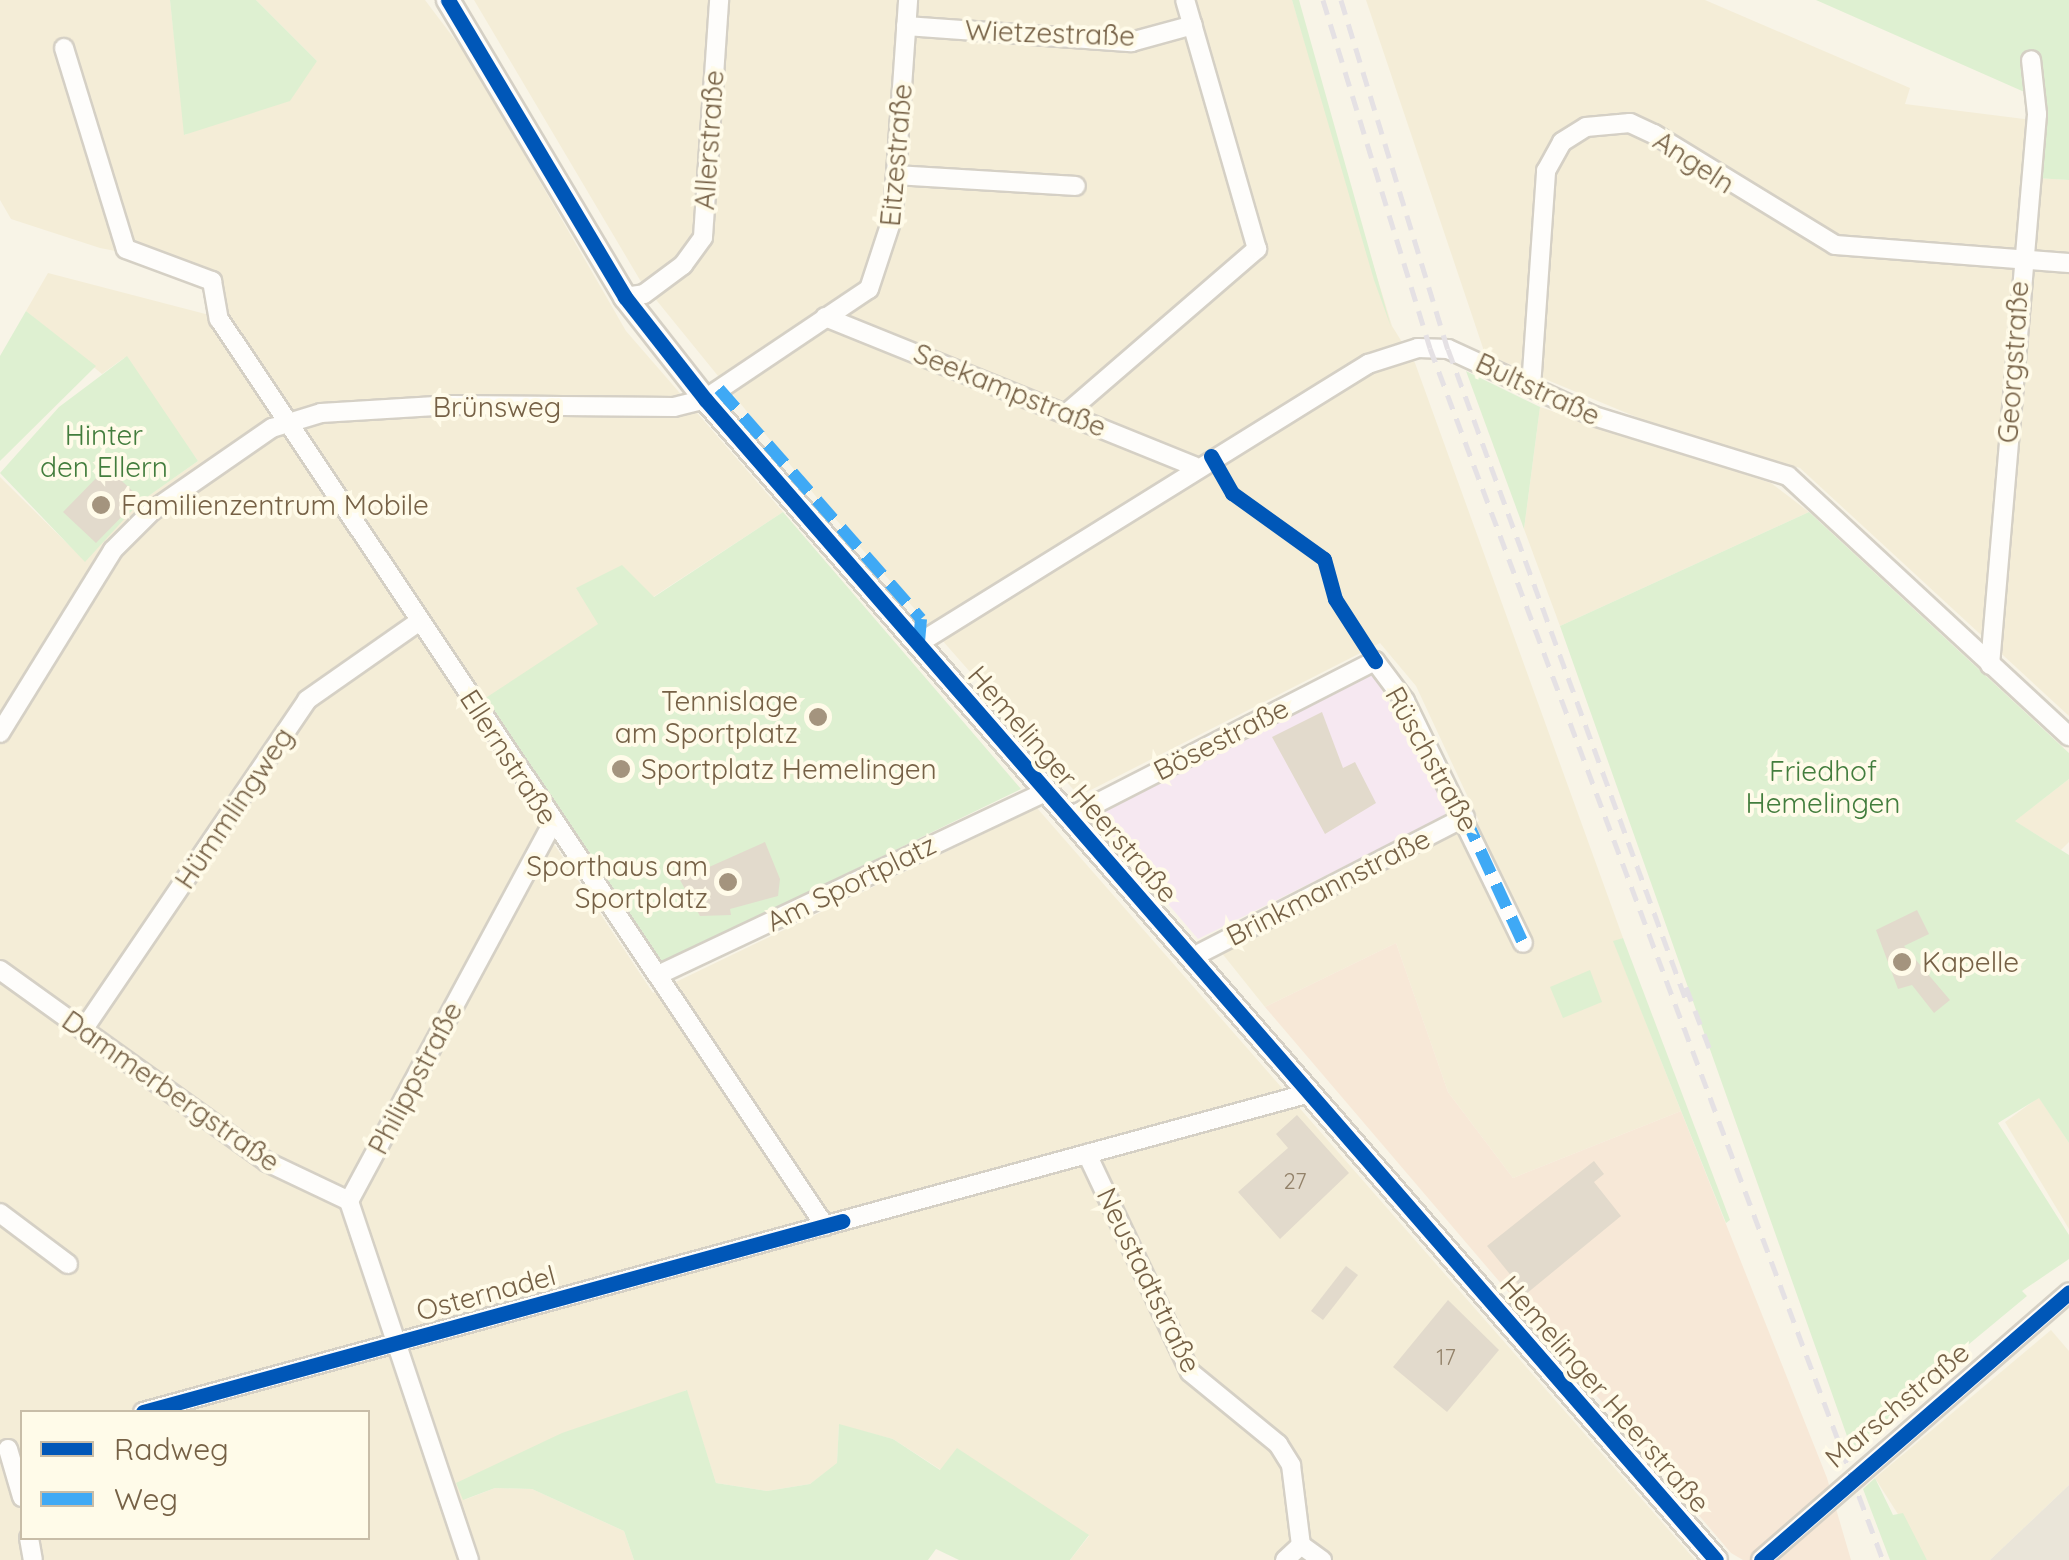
<!DOCTYPE html>
<html>
<head>
<meta charset="utf-8">
<style>
	body { margin:0 }
	#map { position:relative; width:2069px; height:1560px; overflow:hidden; background:#f8f4e7; font-family:Quicksand,sans-serif }
	div>[style] { position:absolute }
	.residential>* { inset:0; background:#f4edd7 }
	.commercial>* { inset:0; background:#f7e8d7 }
	.industrial>* { inset:0; background:#eae5d9 }
	.education>* { inset:0; background:#f6e8f1 }
	.green>* { inset:0; background:#def0d1 }
	.building>* { inset:0; background:#e2dacc }
	.roads { filter:drop-shadow(2px 0 #d5d0c5) drop-shadow(-2px 0 #d5d0c5) drop-shadow(0 2px #d5d0c5) drop-shadow(0 -2px #d5d0c5) }
	.minor>* { height:18px; margin:-9px; padding:0 9px; transform-origin:9px; border-radius:9px; background:#fefdfb }
	.secondary>* { height:22px; margin:-11px; padding:0 11px; transform-origin:11px; border-radius:11px; background:#fefdfb }
	.rail>* { height:5px; margin-top:-2.5px; transform-origin:0; background:repeating-linear-gradient(90deg,#e5e1e4 0 15px,transparent 0 25px) }
	.quiet>* { height:12px; margin-top:-6px; transform-origin:0; background:repeating-linear-gradient(90deg,#3fa9f5 0 25px,transparent 0 37px) }
	.cycleway>* { height:15px; margin:-7.5px; padding:0 7.5px; transform-origin:7.5px; border-radius:7.5px; background:#0057b8 }
	.dots>* { width:28px; height:28px; translate:-50% -50%; box-sizing:border-box; border:5px solid #fffbe9; border-radius:50% }
	span { translate:-50% -50%; white-space:nowrap; text-align:center; line-height:1.15; -webkit-text-stroke:8px #fffbe9; paint-order:stroke }
	.number-label { font-size:22px; color:#93826a }
	.number-label span { -webkit-text-stroke-width:0 }
	.street-label { font-size:28px; color:#766146 }
	.park-label { font-size:28px; color:#437d3d }
	.poi-label { font-size:28px; color:#766146 }
	.left { translate:0 -50%; text-align:left }
	.right { translate:-100% -50%; text-align:right }
	.legend { position:absolute; left:20px; top:1410px; width:350px; height:130px; box-sizing:border-box; background:#fffbe9; border:2px solid #c8bda8; margin:0; padding:12px 18px; list-style:none; font-size:30px; color:#766146 }
	.legend li { display:flex; align-items:center; gap:20px; height:50px }
	.legend b { width:50px; border:2px solid #c8bda8 }
</style>
</head>
<body>
<div id="map">
	<div class="residential">
		<i style="clip-path:polygon(evenodd,0 0,170px 0,185px 135px,317px 61px,256px 0,425px 0,468px 57px,626px 331px,783px 512px,653px 597px,577px 588px,599px 624px,466px 712px,653px 993px,1037px 808px,1695px 1560px,1070px 1560px,1089px 1536px,941px 1470px,893px 1439px,839px 1425px,837px 1464px,810px 1484px,767px 1491px,716px 1483px,686px 1390px,464px 1500px,495px 1488px,532px 1489px,624px 1531px,634px 1560px,0 1560px,0 477px,85px 561px,140px 502px,198px 461px,124px 358px,102px 374px,26px 311px,48px 273px,217px 317px,208px 269px,100px 248px,11px 219px,0 200px,0 0,22px 1412px,368px 1412px,368px 1538px,22px 1538px,22px 1412px)"></i>
		<i style="clip-path:polygon(474px 0,1292px 0,1392px 326px,1415px 363px,1623px 938px,1614px 942px,1681px 1111px,1513px 1178px,1448px 1092px,1396px 943px,1265px 1007px,1221px 952px,1479px 821px,1416px 686px,1380px 643px,1079px 796px,818px 499px,640px 280px)"></i>
		<i style="clip-path:polygon(1366px 0,1705px 0,1910px 88px,1905px 104px,2039px 121px,2035px 178px,2069px 180px,2069px 716px,1800px 468px,1653px 424px,1485px 354px)"></i>
		<i style="clip-path:polygon(1540px 407px,1771px 483px,1809px 512px,1560px 626px,1524px 529px)"></i>
		<i style="clip-path:polygon(2069px 779px,2069px 842px,2061px 850px,2014px 821px)"></i>
		<i style="clip-path:polygon(2039px 1097px,2069px 1143px,2069px 1229px,2005px 1122px)"></i>
		<i style="clip-path:polygon(2051px 1330px,2069px 1351px,2069px 1485px,1990px 1560px,1927px 1560px,1875px 1478px)"></i>
	</div>
	<div class="commercial">
		<i style="clip-path:polygon(1396px 943px,1448px 1092px,1513px 1178px,1681px 1111px,1827px 1478px,1851px 1560px,1743px 1560px,1731px 1553px,1265px 1007px)"></i>
	</div>
	<div class="industrial">
		<i style="clip-path:polygon(2069px 1485px,2069px 1560px,1990px 1560px)"></i>
	</div>
	<div class="education">
		<i style="clip-path:polygon(1371px 671px,1446px 803px,1445px 816px,1198px 939px,1093px 816px)"></i>
	</div>
	<div class="green">
		<i style="clip-path:polygon(170px 0,256px 0,317px 61px,290px 101px,184px 135px)"></i>
		<i style="clip-path:polygon(1292px 0,1299px 0,1391px 327px,1374px 280px)"></i>
		<i style="clip-path:polygon(1816px 0,2069px 0,2069px 180px,2035px 178px,2040px 99px)"></i>
		<i style="clip-path:polygon(26px 311px,96px 366px,0 461px,0 356px)"></i>
		<i style="clip-path:polygon(127px 356px,198px 461px,140px 502px,85px 562px,0 473px,59px 407px)"></i>
		<i style="clip-path:polygon(1466px 371px,1540px 407px,1524px 529px)"></i>
		<i style="clip-path:polygon(783px 512px,1021px 789px,658px 965px,484px 699px,598px 624px,576px 588px,622px 565px,654px 597px)"></i>
		<i style="clip-path:polygon(1809px 512px,2069px 753px,2069px 779px,2015px 821px,2069px 855px,2069px 1143px,2039px 1098px,1998px 1123px,2069px 1235px,2069px 1259px,2022px 1291px,2027px 1296px,1904px 1398px,1903px 1411px,1853px 1453px,1560px 626px)"></i>
		<i style="clip-path:polygon(1623px 938px,1730px 1220px,1726px 1223px,1613px 941px)"></i>
		<i style="clip-path:polygon(1590px 970px,1602px 1002px,1563px 1018px,1550px 987px)"></i>
		<i style="clip-path:polygon(687px 1390px,716px 1483px,767px 1491px,810px 1484px,837px 1463px,839px 1424px,893px 1439px,940px 1470px,957px 1448px,1089px 1535px,1070px 1560px,959px 1560px,936px 1549px,928px 1560px,634px 1560px,624px 1531px,532px 1489px,495px 1488px,463px 1500px,456px 1483px,562px 1433px)"></i>
		<i style="clip-path:polygon(1875px 1478px,1893px 1515px,1903px 1513px,1927px 1560px,1890px 1560px,1863px 1489px)"></i>
	</div>
	<div class="building">
		<i style="clip-path:polygon(107px 467px,140px 498px,96px 543px,63px 512px)"></i>
		<i style="clip-path:polygon(1322px 712px,1343px 768px,1355px 762px,1376px 803px,1325px 834px,1272px 737px)"></i>
		<i style="clip-path:polygon(765px 842px,780px 879px,778px 896px,730px 909px,731px 915px,700px 916px,680px 880px)"></i>
		<i style="clip-path:polygon(1917px 910px,1929px 934px,1904px 946px,1950px 1000px,1934px 1013px,1912px 985px,1898px 989px,1876px 930px)"></i>
		<i style="clip-path:polygon(1297px 1115px,1349px 1173px,1280px 1239px,1238px 1192px,1288px 1148px,1276px 1134px)"></i>
		<i style="clip-path:polygon(1594px 1161px,1604px 1174px,1594px 1182px,1621px 1216px,1526px 1294px,1487px 1246px)"></i>
		<i style="clip-path:polygon(1346px 1266px,1358px 1275px,1323px 1320px,1311px 1311px)"></i>
		<i style="clip-path:polygon(1448px 1300px,1499px 1350px,1447px 1412px,1393px 1367px)"></i>
	</div>
	<div class="roads">
		<div class="minor">
			<i style="left:906px;top:26px;width:226px;rotate:4.1deg"></i>
			<i style="left:1131px;top:42px;width:64px;rotate:-15.3deg"></i>
			<i style="left:64px;top:48px;width:210px;rotate:72.9deg"></i>
			<i style="left:126px;top:249px;width:92px;rotate:20.4deg"></i>
			<i style="left:212px;top:281px;width:39px;rotate:80deg"></i>
			<i style="left:219px;top:319px;width:1091px;rotate:56.25deg"></i>
			<i style="left:896px;top:175px;width:180px;rotate:3.5deg"></i>
			<i style="left:625px;top:297px;width:19px;rotate:-9deg"></i>
			<i style="left:644px;top:294px;width:49px;rotate:-36.6deg"></i>
			<i style="left:683px;top:265px;width:34px;rotate:-54deg"></i>
			<i style="left:703px;top:237px;width:238px;rotate:-86.1deg"></i>
			<i style="left:825px;top:317px;width:398px;rotate:22deg"></i>
			<i style="left:1531px;top:387px;width:217px;rotate:-86deg"></i>
			<i style="left:1546px;top:171px;width:33px;rotate:-61deg"></i>
			<i style="left:1562px;top:142px;width:28px;rotate:-32deg"></i>
			<i style="left:1586px;top:127px;width:44px;rotate:-5.2deg"></i>
			<i style="left:1630px;top:123px;width:26px;rotate:25deg"></i>
			<i style="left:1654px;top:134px;width:212px;rotate:31.5deg"></i>
			<i style="left:1835px;top:245px;width:235px;rotate:4.4deg"></i>
			<i style="left:1068px;top:412px;width:250px;rotate:-40.8deg"></i>
			<i style="left:1257px;top:249px;width:259px;rotate:-106.1deg"></i>
			<i style="left:919px;top:643px;width:529px;rotate:-31.86deg"></i>
			<i style="left:1368px;top:364px;width:52px;rotate:-17.7deg"></i>
			<i style="left:1418px;top:348px;width:30px;rotate:2deg"></i>
			<i style="left:1448px;top:349px;width:161px;rotate:24.7deg"></i>
			<i style="left:1594px;top:416px;width:203px;rotate:17.2deg"></i>
			<i style="left:1788px;top:476px;width:383px;rotate:42.8deg"></i>
			<i style="left:1990px;top:665px;width:553px;rotate:-85.12deg"></i>
			<i style="left:2037px;top:114px;width:54px;rotate:-96.3deg"></i>
			<i style="left:0;top:733px;width:215px;rotate:-58.3deg"></i>
			<i style="left:113px;top:550px;width:55px;rotate:-45deg"></i>
			<i style="left:152px;top:511px;width:146px;rotate:-34.7deg"></i>
			<i style="left:272px;top:428px;width:51px;rotate:-17deg"></i>
			<i style="left:321px;top:413px;width:131px;rotate:-3.5deg"></i>
			<i style="left:452px;top:405px;width:222px;rotate:0.5deg"></i>
			<i style="left:674px;top:407px;width:32px;rotate:-14deg"></i>
			<i style="left:705px;top:399px;width:197px;rotate:-33.9deg"></i>
			<i style="left:869px;top:289px;width:77px;rotate:-71.8deg"></i>
			<i style="left:893px;top:216px;width:217px;rotate:-86deg"></i>
			<i style="left:1068px;top:818px;width:345px;rotate:-27.1deg"></i>
			<i style="left:1375px;top:661px;width:50px;rotate:53.1deg"></i>
			<i style="left:1405px;top:701px;width:269px;rotate:64deg"></i>
			<i style="left:1191px;top:958px;width:308px;rotate:-27.2deg"></i>
			<i style="left:0;top:970px;width:329px;rotate:35.7deg"></i>
			<i style="left:267px;top:1162px;width:91px;rotate:25.4deg"></i>
			<i style="left:658px;top:975px;width:428px;rotate:-25.3deg"></i>
			<i style="left:83px;top:1030px;width:399px;rotate:-55.8deg"></i>
			<i style="left:307px;top:700px;width:138px;rotate:-35deg"></i>
			<i style="left:1087px;top:1154px;width:241px;rotate:64.7deg"></i>
			<i style="left:1190px;top:1372px;width:114px;rotate:39.3deg"></i>
			<i style="left:1278px;top:1444px;width:25px;rotate:58deg"></i>
			<i style="left:1291px;top:1465px;width:81px;rotate:82.9deg"></i>
			<i style="left:0;top:1213px;width:85px;rotate:36.9deg"></i>
			<i style="left:143px;top:1412px;width:1206px;rotate:-15.29deg"></i>
			<i style="left:8px;top:1449px;width:50px;rotate:73.7deg"></i>
			<i style="left:29px;top:1538px;width:22px;rotate:80deg"></i>
			<i style="left:1301px;top:1545px;width:26px;rotate:36deg"></i>
			<i style="left:469px;top:1560px;width:379px;rotate:-108.5deg"></i>
			<i style="left:349px;top:1201px;width:430px;rotate:-61.7deg"></i>
			<i style="left:1285px;top:1560px;width:22px;rotate:-43deg"></i>
			<i style="left:1761px;top:1560px;width:408px;rotate:-41deg"></i>
		</div>
		<div class="secondary">
			<i style="left:448px;top:0;width:346px;rotate:59.2deg"></i>
			<i style="left:625px;top:297px;width:130px;rotate:51.9deg"></i>
			<i style="left:705px;top:399px;width:1539px;rotate:48.95deg"></i>
		</div>
	</div>
	<div class="rail">
		<i style="left:1323px;top:0;width:364px;rotate:72.9deg"></i>
		<i style="left:1430px;top:348px;width:1294px;rotate:69.51deg"></i>
		<i style="left:1341px;top:0;width:365px;rotate:73deg"></i>
		<i style="left:1448px;top:349px;width:693px;rotate:69.92deg"></i>
		<i style="left:1686px;top:987px;width:67px;rotate:69.1deg"></i>
	</div>
	<div class="quiet">
		<i style="left:719px;top:389px;width:306px;rotate:48.7deg"></i>
		<i style="left:921px;top:619px;width:24px;rotate:95deg"></i>
		<i style="left:1465px;top:817px;width:139px;rotate:65.3deg"></i>
	</div>
	<div class="cycleway">
		<i style="left:448px;top:0;width:346px;rotate:59.2deg"></i>
		<i style="left:625px;top:297px;width:130px;rotate:51.9deg"></i>
		<i style="left:705px;top:399px;width:1539px;rotate:48.95deg"></i>
		<i style="left:1211px;top:456px;width:43px;rotate:60.4deg"></i>
		<i style="left:1232px;top:493px;width:113px;rotate:35.7deg"></i>
		<i style="left:1324px;top:559px;width:41px;rotate:74.6deg"></i>
		<i style="left:1335px;top:599px;width:74px;rotate:57.2deg"></i>
		<i style="left:143px;top:1412px;width:725px;rotate:-15.28deg"></i>
		<i style="left:1761px;top:1560px;width:408px;rotate:-41deg"></i>
	</div>
	<div class="dots">
		<i style="left:101px;top:505px;background:#a4947e"></i>
		<i style="left:818px;top:717px;background:#a4947e"></i>
		<i style="left:621px;top:769px;background:#a4947e"></i>
		<i style="left:728px;top:882px;background:#a4947e"></i>
		<i style="left:1902px;top:962px;background:#a4947e"></i>
	</div>
	<div class="number-label">
		<span style="left:1295px;top:1182px">27</span>
		<span style="left:1446px;top:1358px">17</span>
	</div>
	<div class="street-label">
		<span style="left:1050px;top:33px;rotate:2deg">Wietzestraße</span>
		<span style="left:709px;top:140px;rotate:-86deg">Allerstraße</span>
		<span style="left:896px;top:155px;rotate:-85deg">Eitzestraße</span>
		<span style="left:1694px;top:162px;rotate:33deg">Angeln</span>
		<span style="left:2013px;top:362px;rotate:-86deg">Georgstraße</span>
		<span style="left:1538px;top:389px;rotate:25deg">Bultstraße</span>
		<span style="left:1010px;top:390px;rotate:22deg">Seekampstraße</span>
		<span style="left:497px;top:407px">Brünsweg</span>
		<span style="left:1221px;top:739px;rotate:-27deg">Bösestraße</span>
		<span style="left:509px;top:757px;rotate:57deg">Ellernstraße</span>
		<span style="left:1432px;top:759px;rotate:61deg">Rüschstraße</span>
		<span style="left:1073px;top:784px;rotate:49deg">Hemelinger Heerstraße</span>
		<span style="left:234px;top:808px;rotate:-56deg">Hümmlingweg</span>
		<span style="left:851px;top:883px;rotate:-26deg">Am Sportplatz</span>
		<span style="left:1328px;top:887px;rotate:-27deg">Brinkmannstraße</span>
		<span style="left:415px;top:1078px;rotate:-62deg">Philippstraße</span>
		<span style="left:171px;top:1091px;rotate:35deg">Dammerbergstraße</span>
		<span style="left:1149px;top:1280px;rotate:64deg">Neustadtstraße</span>
		<span style="left:486px;top:1293px;rotate:-15deg">Osternadel</span>
		<span style="left:1605px;top:1394px;rotate:49deg">Hemelinger Heerstraße</span>
		<span style="left:1897px;top:1405px;rotate:-40deg">Marschstraße</span>
	</div>
	<div class="park-label">
		<span style="left:104px;top:451px">Hinter<br>den Ellern</span>
		<span style="left:1823px;top:787px">Friedhof<br>Hemelingen</span>
	</div>
	<div class="poi-label">
		<span class="left" style="left:121px;top:505px">Familienzentrum Mobile</span>
		<span class="right" style="left:798px;top:717px">Tennislage<br>am Sportplatz</span>
		<span class="left" style="left:641px;top:769px">Sportplatz Hemelingen</span>
		<span class="right" style="left:708px;top:882px">Sporthaus am<br>Sportplatz</span>
		<span class="left" style="left:1922px;top:962px">Kapelle</span>
	</div>
	<ul class="legend">
	<li><b style="height:12px;background:#0057b8"></b>Radweg</li>
	<li><b style="height:12px;background:#3fa9f5"></b>Weg</li>
	</ul>
</div>
</body>
</html>
